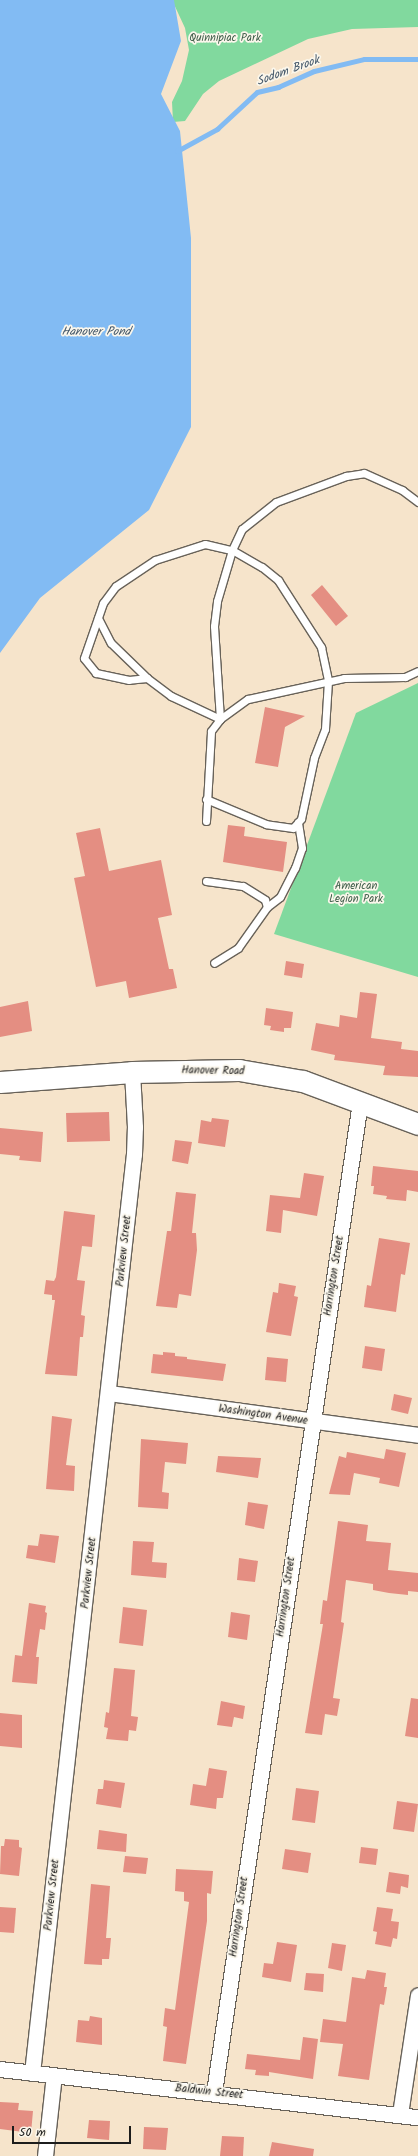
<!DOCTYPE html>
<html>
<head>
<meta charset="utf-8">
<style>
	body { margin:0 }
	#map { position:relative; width:418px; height:2156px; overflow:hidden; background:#f6e4cb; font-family:Kalam,sans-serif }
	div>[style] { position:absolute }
	.green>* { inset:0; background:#81d99e }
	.water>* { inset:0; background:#82bbf3 }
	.stream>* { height:5px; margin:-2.5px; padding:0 2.5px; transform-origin:2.5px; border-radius:2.5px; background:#82bbf3 }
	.building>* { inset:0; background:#e48e82 }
	.roads { filter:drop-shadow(1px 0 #686259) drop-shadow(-1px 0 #686259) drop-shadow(0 1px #686259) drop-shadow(0 -1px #686259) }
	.lane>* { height:7px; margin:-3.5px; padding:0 3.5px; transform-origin:3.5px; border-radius:3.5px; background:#fff }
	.street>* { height:15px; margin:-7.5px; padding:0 7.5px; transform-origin:7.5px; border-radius:7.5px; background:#fff }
	.secondary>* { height:21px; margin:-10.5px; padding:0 10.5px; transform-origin:10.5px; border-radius:10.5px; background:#fff }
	span { translate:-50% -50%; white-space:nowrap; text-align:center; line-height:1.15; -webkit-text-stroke:3.5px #fbf7ec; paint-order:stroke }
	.park-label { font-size:11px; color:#3f5e4a }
	.street-label { font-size:11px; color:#1c1c1c }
	.water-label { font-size:12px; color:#405467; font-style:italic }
	.scale { position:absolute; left:12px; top:2126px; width:119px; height:18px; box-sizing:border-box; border:2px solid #1c1c1c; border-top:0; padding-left:5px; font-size:12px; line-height:14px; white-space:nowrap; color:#1c1c1c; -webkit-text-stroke:3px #fbf7ec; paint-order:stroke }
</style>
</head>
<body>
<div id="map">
	<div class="green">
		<i style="clip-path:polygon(172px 0,418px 0,418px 27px,352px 29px,308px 39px,219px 81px,203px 94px,185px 121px,173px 122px,172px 102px,182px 81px,189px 50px,185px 28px)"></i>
		<i style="clip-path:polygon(418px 683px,418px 977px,274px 934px,356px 713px)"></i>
	</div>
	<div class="water">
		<i style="clip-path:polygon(0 0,174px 0,181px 41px,161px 94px,180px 131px,191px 238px,191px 427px,149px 510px,40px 598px,0 653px)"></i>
	</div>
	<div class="stream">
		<i style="left:177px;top:151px;width:46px;rotate:-28.8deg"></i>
		<i style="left:217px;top:129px;width:54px;rotate:-42.8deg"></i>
		<i style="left:257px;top:92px;width:22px;rotate:-13deg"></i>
		<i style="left:278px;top:87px;width:39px;rotate:-24deg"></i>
		<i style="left:314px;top:71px;width:51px;rotate:-13.5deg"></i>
		<i style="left:364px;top:59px;width:54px"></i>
	</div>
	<div class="building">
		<i style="clip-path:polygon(322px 585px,348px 616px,336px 626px,311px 595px)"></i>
		<i style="clip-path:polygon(265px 707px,305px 716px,285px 727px,278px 767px,255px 763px)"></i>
		<i style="clip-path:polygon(228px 825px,245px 827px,244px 836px,287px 842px,283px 872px,223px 862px)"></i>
		<i style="clip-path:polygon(100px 828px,109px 871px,161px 860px,172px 915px,158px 918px,169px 969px,173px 969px,177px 988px,129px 998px,126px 981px,96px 987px,74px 878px,85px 876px,76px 833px)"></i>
		<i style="clip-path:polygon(286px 961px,304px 964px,302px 978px,284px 975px)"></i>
		<i style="clip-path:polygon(360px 992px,377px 994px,371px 1038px,402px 1042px,401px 1049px,418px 1051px,418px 1077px,383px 1075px,385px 1066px,334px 1060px,335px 1055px,311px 1050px,316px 1023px,339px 1027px,340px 1015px,357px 1018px)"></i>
		<i style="clip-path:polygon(28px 1001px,32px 1031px,0 1037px,0 1007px)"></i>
		<i style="clip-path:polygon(266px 1008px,293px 1012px,291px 1028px,284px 1028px,284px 1032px,270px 1030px,271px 1026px,264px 1025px)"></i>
		<i style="clip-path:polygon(109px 1112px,110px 1141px,67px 1142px,66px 1113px)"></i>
		<i style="clip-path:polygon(212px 1118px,229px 1120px,225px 1147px,198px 1143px,201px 1120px,211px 1122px)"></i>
		<i style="clip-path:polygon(0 1128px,43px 1132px,41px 1162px,19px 1160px,20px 1156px,0 1154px)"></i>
		<i style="clip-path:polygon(175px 1140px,192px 1142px,188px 1164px,172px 1161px)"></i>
		<i style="clip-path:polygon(373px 1166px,418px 1171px,418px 1192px,407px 1190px,406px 1201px,386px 1199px,387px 1196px,373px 1194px,374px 1186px,371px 1186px)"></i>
		<i style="clip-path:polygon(304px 1173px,324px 1176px,317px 1216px,283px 1210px,281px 1233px,266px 1231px,270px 1195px,300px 1198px)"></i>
		<i style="clip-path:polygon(176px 1192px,196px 1194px,192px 1233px,196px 1233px,197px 1250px,191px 1296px,179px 1294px,177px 1308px,156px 1306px,167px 1231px,171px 1231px)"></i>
		<i style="clip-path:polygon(64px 1211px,95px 1215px,92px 1247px,82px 1246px,77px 1280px,85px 1281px,81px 1315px,85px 1316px,83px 1337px,80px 1337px,77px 1376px,45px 1374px,55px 1300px,52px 1300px,52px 1295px,44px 1294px,46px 1280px,54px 1281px,56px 1277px)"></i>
		<i style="clip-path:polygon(379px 1238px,410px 1243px,405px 1275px,401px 1274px,396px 1312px,364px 1307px,367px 1285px,371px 1286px)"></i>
		<i style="clip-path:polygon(279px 1283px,296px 1286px,294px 1296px,298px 1297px,291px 1336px,266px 1332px,273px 1292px,278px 1293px)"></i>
		<i style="clip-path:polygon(365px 1346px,385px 1349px,382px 1371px,362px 1368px)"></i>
		<i style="clip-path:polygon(163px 1352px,175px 1353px,175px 1356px,187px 1357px,187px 1359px,226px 1364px,223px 1381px,151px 1373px,153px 1354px,163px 1355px)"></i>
		<i style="clip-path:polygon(267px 1357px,288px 1359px,286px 1382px,265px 1380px)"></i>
		<i style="clip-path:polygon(394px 1394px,412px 1398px,408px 1414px,391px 1410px)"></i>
		<i style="clip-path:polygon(52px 1416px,72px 1419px,66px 1465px,75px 1466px,74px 1491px,46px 1489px)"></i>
		<i style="clip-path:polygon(141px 1439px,188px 1443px,186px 1464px,165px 1462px,162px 1492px,169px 1493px,168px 1509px,138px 1507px)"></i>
		<i style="clip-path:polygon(386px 1449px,406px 1453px,399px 1487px,379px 1483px,380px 1478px,354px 1473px,350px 1495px,329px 1494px,339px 1456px,346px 1458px,347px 1452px,384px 1459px)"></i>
		<i style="clip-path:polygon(218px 1456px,261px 1458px,258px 1478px,216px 1472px)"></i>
		<i style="clip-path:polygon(248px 1502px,268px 1505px,264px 1529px,245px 1525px)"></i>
		<i style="clip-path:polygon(338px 1521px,368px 1525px,366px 1541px,391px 1543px,388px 1570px,418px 1573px,418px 1592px,408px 1591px,408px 1595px,389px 1593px,373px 1590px,373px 1584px,346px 1580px,341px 1622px,344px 1623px,333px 1698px,340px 1699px,337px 1716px,325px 1714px,322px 1735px,305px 1733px,323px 1624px,320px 1624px,323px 1600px,327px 1601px)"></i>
		<i style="clip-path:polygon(40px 1534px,59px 1536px,55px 1563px,26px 1558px,28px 1545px,38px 1546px)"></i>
		<i style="clip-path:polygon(133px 1541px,154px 1542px,152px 1562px,167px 1563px,166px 1578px,131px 1575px)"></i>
		<i style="clip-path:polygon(239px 1558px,258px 1561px,255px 1582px,237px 1580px)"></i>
		<i style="clip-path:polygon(29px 1603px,46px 1606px,45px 1612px,47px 1613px,45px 1630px,40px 1629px,36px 1657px,39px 1657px,37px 1684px,12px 1682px,15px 1655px,22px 1656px)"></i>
		<i style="clip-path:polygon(123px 1607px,147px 1610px,143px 1646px,119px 1643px)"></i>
		<i style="clip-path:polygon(231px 1612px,250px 1615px,247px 1640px,228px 1637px)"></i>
		<i style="clip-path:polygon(114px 1668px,135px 1670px,131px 1716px,138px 1717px,136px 1731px,129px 1730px,128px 1741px,106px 1739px,108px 1728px,104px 1727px,106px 1712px,109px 1713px)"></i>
		<i style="clip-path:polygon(411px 1698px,418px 1699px,418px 1738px,405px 1736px)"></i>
		<i style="clip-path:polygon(221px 1701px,245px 1706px,243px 1719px,234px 1717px,232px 1727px,217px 1725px)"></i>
		<i style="clip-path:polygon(0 1713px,22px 1715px,22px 1748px,0 1746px)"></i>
		<i style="clip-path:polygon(209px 1768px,227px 1771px,223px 1798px,217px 1798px,216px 1809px,190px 1805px,193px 1784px,206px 1786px)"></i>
		<i style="clip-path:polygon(104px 1780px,125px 1783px,121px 1808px,96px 1804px,98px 1789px,103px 1789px)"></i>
		<i style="clip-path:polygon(296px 1788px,319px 1791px,315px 1823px,292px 1820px)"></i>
		<i style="clip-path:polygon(397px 1801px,418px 1804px,414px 1832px,393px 1829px)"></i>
		<i style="clip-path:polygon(99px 1830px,127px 1834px,126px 1852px,97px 1849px)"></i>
		<i style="clip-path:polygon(5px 1839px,19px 1840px,19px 1847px,22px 1848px,19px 1876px,0 1874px,1px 1846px,4px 1846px)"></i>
		<i style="clip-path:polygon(361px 1847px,378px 1849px,376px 1865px,359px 1863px)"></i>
		<i style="clip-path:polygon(285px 1849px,311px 1853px,308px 1873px,282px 1869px)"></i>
		<i style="clip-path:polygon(125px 1856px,148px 1858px,146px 1874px,123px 1872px)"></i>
		<i style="clip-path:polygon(176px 1869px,213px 1871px,211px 1894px,207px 1893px,207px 1921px,186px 2064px,163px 2061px,167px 2027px,163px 2026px,165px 2008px,175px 2010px,189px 1902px,184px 1901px,184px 1892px,175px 1891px)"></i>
		<i style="clip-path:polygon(389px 1872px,409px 1875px,408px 1888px,401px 1886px,400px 1894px,386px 1892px)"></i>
		<i style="clip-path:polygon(91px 1884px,110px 1886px,106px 1938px,111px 1938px,109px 1959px,102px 1959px,102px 1965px,84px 1964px)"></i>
		<i style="clip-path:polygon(0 1907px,16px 1908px,14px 1933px,0 1932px)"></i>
		<i style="clip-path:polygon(377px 1907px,393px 1909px,391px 1921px,399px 1922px,397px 1939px,393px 1938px,391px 1947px,375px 1944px,377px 1932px,373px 1931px)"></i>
		<i style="clip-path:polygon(277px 1942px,297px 1945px,291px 1982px,262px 1977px,264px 1963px,273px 1964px)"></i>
		<i style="clip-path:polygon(332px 1943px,346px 1945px,342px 1971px,328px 1968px)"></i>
		<i style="clip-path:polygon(367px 1970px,386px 1973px,384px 1987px,387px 1987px,384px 2005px,380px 2004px,369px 2080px,338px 2076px,343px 2044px,320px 2042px,323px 2019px,346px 2022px,352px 1977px,365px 1979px)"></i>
		<i style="clip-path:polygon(306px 1973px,324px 1974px,323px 1992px,304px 1990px)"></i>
		<i style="clip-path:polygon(90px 2016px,102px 2018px,102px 2045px,76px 2042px,78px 2020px,89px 2021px)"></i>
		<i style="clip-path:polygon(303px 2037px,318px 2039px,313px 2079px,269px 2072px,269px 2076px,255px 2075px,256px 2070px,245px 2069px,247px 2054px,300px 2060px)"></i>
		<i style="clip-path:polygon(0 2102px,19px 2103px,18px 2110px,33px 2111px,31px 2133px,0 2129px)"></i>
		<i style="clip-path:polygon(89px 2120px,110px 2121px,109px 2140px,87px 2138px)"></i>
		<i style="clip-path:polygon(144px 2127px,168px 2128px,166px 2150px,143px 2149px)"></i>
		<i style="clip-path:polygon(222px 2136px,244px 2137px,243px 2156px,220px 2156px)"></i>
		<i style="clip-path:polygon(272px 2142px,314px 2149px,313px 2156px,269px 2156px)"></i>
	</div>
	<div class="roads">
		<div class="lane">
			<i style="left:98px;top:618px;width:28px;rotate:63deg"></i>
			<i style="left:111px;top:643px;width:50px;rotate:44.2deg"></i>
			<i style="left:147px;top:678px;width:30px;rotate:37deg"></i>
			<i style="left:171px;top:696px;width:54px;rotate:25.1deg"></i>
			<i style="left:220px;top:719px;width:93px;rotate:-93.7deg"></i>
			<i style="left:214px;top:626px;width:25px;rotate:-83deg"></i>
			<i style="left:217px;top:601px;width:53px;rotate:-73.6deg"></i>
			<i style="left:232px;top:550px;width:23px;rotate:-65deg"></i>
			<i style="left:242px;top:529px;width:43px;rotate:-38.5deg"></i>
			<i style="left:276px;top:502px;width:75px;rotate:-20.4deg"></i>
			<i style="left:346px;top:476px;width:18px;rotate:-9deg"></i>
			<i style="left:364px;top:473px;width:42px;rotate:24.1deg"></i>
			<i style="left:402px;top:490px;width:20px;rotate:37deg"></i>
			<i style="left:147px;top:678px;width:18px;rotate:174deg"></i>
			<i style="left:129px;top:680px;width:34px;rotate:-168deg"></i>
			<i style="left:96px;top:673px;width:19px;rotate:-129deg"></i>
			<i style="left:84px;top:658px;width:58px;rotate:-70.9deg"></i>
			<i style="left:103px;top:603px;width:21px;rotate:-53deg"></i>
			<i style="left:116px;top:586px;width:47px;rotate:-33.7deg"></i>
			<i style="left:155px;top:560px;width:52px;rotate:-17.7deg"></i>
			<i style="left:205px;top:544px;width:28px;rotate:13deg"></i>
			<i style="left:232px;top:550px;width:34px;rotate:30deg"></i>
			<i style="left:262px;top:567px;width:21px;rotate:39deg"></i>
			<i style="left:278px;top:580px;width:80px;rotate:57.3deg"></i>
			<i style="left:321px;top:647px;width:35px;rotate:78deg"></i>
			<i style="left:328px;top:681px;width:48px;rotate:93.6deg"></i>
			<i style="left:325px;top:729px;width:31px;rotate:111deg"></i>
			<i style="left:314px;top:758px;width:62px;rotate:102deg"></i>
			<i style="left:301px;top:819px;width:12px;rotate:132deg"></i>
			<i style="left:293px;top:828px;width:27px;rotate:-172deg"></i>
			<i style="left:266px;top:824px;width:65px;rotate:-157.4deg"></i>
			<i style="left:206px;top:821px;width:90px;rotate:-86.8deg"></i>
			<i style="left:211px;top:731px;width:15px;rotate:-53deg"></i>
			<i style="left:220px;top:719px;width:34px;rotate:-36deg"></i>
			<i style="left:248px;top:699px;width:98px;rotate:-12.3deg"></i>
			<i style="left:344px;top:678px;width:61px;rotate:-0.9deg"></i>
			<i style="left:405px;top:677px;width:14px;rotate:-25deg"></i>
			<i style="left:206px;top:881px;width:37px;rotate:8deg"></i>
			<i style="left:243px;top:886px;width:26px;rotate:32deg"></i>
			<i style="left:265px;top:900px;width:7px;rotate:74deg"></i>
			<i style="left:267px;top:907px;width:50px;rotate:125.3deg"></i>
			<i style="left:238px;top:948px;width:28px;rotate:148deg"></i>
			<i style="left:267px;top:907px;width:16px;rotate:-38deg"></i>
			<i style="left:280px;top:897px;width:33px;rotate:-63deg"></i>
			<i style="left:295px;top:868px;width:21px;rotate:-71deg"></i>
			<i style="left:302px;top:848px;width:26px;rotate:-99deg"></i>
		</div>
		<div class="street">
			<i style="left:109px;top:1393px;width:312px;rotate:7.7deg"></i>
			<i style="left:0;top:2069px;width:421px;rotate:6.6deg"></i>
			<i style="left:32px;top:2073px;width:925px;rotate:-83.67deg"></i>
			<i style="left:134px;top:1154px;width:27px;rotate:-88deg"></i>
			<i style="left:135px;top:1127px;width:55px;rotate:-93.1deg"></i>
			<i style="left:214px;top:2092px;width:1001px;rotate:-81.61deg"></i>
			<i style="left:400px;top:2114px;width:120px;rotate:-81.4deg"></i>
			<i style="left:45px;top:2156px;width:81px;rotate:-83.7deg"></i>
		</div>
		<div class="secondary">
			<i style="left:0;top:1082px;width:132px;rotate:-4.3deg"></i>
			<i style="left:132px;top:1072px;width:107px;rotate:-1.1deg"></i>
			<i style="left:239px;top:1070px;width:65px;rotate:9.8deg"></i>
			<i style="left:303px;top:1081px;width:123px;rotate:20.5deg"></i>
		</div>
	</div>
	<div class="park-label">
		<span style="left:225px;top:38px">Quinnipiac Park</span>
		<span style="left:356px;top:893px">American<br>Legion Park</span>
	</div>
	<div class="street-label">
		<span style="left:213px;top:1071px;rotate:1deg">Hanover Road</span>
		<span style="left:124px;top:1251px;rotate:-84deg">Parkview Street</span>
		<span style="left:334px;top:1276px;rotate:-81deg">Harrington Street</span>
		<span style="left:263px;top:1415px;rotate:8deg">Washington Avenue</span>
		<span style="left:89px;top:1573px;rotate:-84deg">Parkview Street</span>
		<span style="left:286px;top:1597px;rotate:-82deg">Harrington Street</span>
		<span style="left:52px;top:1895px;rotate:-84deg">Parkview Street</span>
		<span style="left:239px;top:1917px;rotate:-82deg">Harrington Street</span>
		<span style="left:209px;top:2092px;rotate:6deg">Baldwin Street</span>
	</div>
	<div class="water-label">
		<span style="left:288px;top:71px;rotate:-20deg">Sodom Brook</span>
		<span style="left:96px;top:332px">Hanover Pond</span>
	</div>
	<div class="scale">50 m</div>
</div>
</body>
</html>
